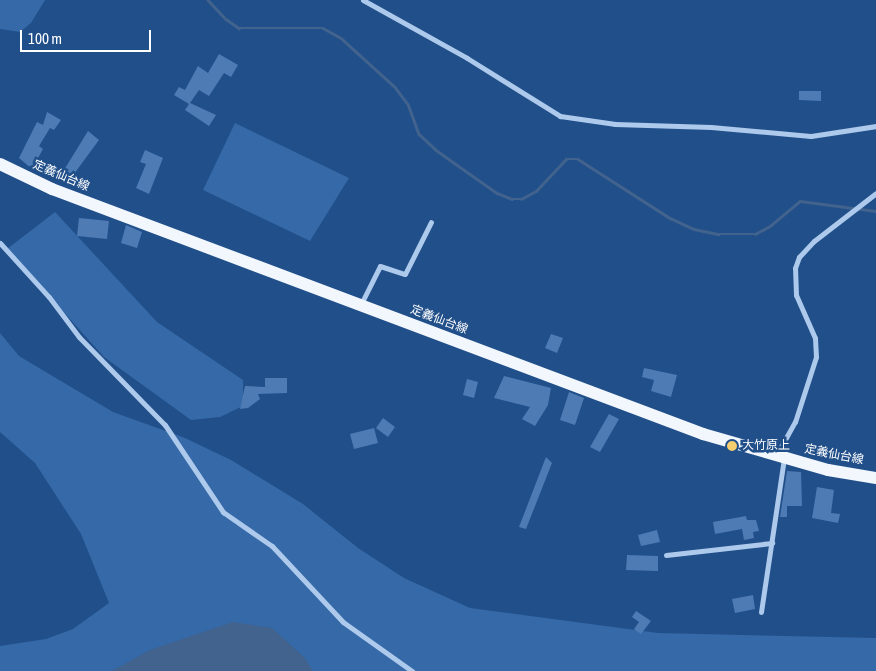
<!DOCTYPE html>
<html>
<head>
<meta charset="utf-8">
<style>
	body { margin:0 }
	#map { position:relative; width:876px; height:671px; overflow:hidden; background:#214f8a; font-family:"Asap Condensed","Noto Sans JP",sans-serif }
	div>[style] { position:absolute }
	.green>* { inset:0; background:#3569a7 }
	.water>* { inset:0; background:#41638d }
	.stream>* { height:2.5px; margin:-1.25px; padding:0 1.25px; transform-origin:1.25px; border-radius:1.25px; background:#41638d }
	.building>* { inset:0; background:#4e7bb3 }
	.minor>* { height:5px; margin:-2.5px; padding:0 2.5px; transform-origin:2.5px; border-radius:2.5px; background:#adc9eb }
	.primary>* { height:12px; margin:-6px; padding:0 6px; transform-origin:6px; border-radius:6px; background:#f2f7fe }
	.dots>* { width:14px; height:14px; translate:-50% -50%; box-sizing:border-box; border:2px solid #214f8a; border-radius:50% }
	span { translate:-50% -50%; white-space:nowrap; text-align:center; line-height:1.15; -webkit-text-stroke:5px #214f8a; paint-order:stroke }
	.street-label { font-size:12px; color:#fff }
	.poi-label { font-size:12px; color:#fff }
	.left { translate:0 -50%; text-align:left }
	.scale { position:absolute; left:20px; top:30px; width:131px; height:22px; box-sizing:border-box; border:2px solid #fff; border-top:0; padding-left:6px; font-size:15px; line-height:18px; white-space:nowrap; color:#fff; -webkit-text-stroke:4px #214f8a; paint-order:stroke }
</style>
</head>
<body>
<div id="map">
	<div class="green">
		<i style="clip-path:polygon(0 0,45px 0,31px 23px,20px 32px,0 29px)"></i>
		<i style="clip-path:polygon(235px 123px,349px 178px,310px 241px,203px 190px)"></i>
		<i style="clip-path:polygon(55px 212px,157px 322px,243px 380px,243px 406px,220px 417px,191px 420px,104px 357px,7px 249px)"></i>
		<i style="clip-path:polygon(0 333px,19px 356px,113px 412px,185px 438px,231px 460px,303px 504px,358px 548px,404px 578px,470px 608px,658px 633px,876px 638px,876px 671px,0 671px,0 646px,46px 639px,73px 629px,109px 603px,81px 534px,35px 463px,0 432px)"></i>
	</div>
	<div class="water">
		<i style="clip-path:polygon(233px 622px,272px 628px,304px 657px,313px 671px,112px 671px,150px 650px)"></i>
	</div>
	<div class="stream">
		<i style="left:208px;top:0;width:26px;rotate:47deg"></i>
		<i style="left:226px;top:19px;width:16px;rotate:35deg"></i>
		<i style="left:239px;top:28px;width:84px"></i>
		<i style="left:323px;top:28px;width:21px;rotate:29deg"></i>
		<i style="left:341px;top:38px;width:73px;rotate:42.2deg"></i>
		<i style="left:395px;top:87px;width:21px;rotate:53deg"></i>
		<i style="left:408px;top:104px;width:32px;rotate:70deg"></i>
		<i style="left:419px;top:134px;width:23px;rotate:43deg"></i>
		<i style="left:436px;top:150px;width:75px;rotate:35.2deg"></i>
		<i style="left:497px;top:193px;width:16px;rotate:22deg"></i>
		<i style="left:512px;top:199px;width:9px"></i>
		<i style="left:521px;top:199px;width:17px;rotate:-28deg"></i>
		<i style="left:536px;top:191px;width:44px;rotate:-46.8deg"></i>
		<i style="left:566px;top:159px;width:12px"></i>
		<i style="left:578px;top:159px;width:109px;rotate:32.7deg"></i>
		<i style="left:670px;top:218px;width:26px;rotate:25deg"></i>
		<i style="left:694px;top:229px;width:25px;rotate:12deg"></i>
		<i style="left:718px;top:234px;width:37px"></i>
		<i style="left:755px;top:234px;width:17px;rotate:-28deg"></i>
		<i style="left:770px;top:226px;width:39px;rotate:-40deg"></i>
		<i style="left:800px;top:201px;width:77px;rotate:7.5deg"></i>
	</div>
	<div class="building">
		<i style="clip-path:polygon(219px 54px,238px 65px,231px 77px,224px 73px,209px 96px,199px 90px,190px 103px,216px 115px,209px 126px,185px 110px,189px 104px,174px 95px,179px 87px,185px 90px,198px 66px,208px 73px)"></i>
		<i style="clip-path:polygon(799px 91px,821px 91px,821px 101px,799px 100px)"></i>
		<i style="clip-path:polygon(47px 112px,61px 120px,54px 130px,50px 128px,39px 146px,43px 149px,32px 169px,19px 158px,37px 122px,43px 125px)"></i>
		<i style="clip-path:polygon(88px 131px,99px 140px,71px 178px,64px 170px)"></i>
		<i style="clip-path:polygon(145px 150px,163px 158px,149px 194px,136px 188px,146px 164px,140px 162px)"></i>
		<i style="clip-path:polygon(79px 218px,109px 221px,107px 239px,77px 236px)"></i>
		<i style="clip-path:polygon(126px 225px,142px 232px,137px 248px,121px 243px)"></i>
		<i style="clip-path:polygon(551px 334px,563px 338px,557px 353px,545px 348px)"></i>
		<i style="clip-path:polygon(644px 368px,677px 375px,671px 397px,651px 391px,654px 380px,642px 377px)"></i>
		<i style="clip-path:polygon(504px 376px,551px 388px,548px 405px,535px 426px,522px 419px,530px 407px,494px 398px)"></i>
		<i style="clip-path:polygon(265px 378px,287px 378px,287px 393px,258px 394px,260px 399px,248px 408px,240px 409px,245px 386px,265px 387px)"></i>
		<i style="clip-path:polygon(467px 379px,478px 382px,474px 398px,463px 395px)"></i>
		<i style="clip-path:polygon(569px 392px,584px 398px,575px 425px,560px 420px)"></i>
		<i style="clip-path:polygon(609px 414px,619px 419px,600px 452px,590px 447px)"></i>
		<i style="clip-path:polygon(383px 418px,395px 427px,388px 437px,376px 428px)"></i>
		<i style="clip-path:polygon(374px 428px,378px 443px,354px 449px,350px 434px)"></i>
		<i style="clip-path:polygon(546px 457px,552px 463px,526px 529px,519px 527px)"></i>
		<i style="clip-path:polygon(787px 471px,801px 472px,802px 506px,787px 506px,787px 517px,780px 517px)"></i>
		<i style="clip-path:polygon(817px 487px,834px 490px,831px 513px,840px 514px,838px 523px,812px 518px)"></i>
		<i style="clip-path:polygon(746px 516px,747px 520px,756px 520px,759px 531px,753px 532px,754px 538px,744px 540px,742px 529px,715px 534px,713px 522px)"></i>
		<i style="clip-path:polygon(657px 530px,660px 542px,641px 546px,638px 535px)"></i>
		<i style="clip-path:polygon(627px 555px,658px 556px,658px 571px,626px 570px)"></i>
		<i style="clip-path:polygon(753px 595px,755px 609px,735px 613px,732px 599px)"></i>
		<i style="clip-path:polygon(636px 611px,651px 621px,641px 634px,634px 629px,639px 622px,632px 617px)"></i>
	</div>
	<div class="minor">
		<i style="left:363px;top:0;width:119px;rotate:29.1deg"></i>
		<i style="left:467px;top:58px;width:110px;rotate:31.9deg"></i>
		<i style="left:560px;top:116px;width:56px;rotate:8.3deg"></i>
		<i style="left:615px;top:124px;width:96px;rotate:1.8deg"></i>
		<i style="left:711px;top:127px;width:100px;rotate:5.1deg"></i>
		<i style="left:811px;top:136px;width:66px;rotate:-8.7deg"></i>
		<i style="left:0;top:243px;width:73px;rotate:47.8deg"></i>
		<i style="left:49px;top:297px;width:50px;rotate:53.1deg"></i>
		<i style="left:79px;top:337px;width:123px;rotate:45.7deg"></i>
		<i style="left:165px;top:425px;width:105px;rotate:56.3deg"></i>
		<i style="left:223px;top:512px;width:60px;rotate:34.8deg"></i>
		<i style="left:272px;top:546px;width:104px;rotate:46.9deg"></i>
		<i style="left:343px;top:622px;width:85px;rotate:35.4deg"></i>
		<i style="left:361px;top:304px;width:42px;rotate:-63.4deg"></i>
		<i style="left:380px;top:266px;width:26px;rotate:18deg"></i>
		<i style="left:405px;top:274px;width:58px;rotate:-63.4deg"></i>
		<i style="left:777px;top:454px;width:37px;rotate:-61deg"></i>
		<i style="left:795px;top:422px;width:68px;rotate:-72.1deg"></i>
		<i style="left:816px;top:357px;width:19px;rotate:-93deg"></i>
		<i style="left:815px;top:338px;width:47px;rotate:-113.8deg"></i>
		<i style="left:796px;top:295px;width:27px;rotate:-92deg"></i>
		<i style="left:795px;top:268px;width:12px;rotate:-70deg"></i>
		<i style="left:799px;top:257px;width:22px;rotate:-47deg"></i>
		<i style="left:814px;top:241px;width:78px;rotate:-37.7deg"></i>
		<i style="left:666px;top:555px;width:107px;rotate:-6.5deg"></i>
		<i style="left:761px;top:612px;width:155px;rotate:-81.5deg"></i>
	</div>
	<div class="primary">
		<i style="left:0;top:164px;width:58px;rotate:25.7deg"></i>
		<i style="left:52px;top:189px;width:696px;rotate:20.62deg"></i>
		<i style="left:703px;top:434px;width:130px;rotate:16.1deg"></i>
		<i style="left:828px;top:470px;width:49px;rotate:9.5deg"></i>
	</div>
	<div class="dots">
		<i style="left:732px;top:446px;background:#f7cf6f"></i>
	</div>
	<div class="street-label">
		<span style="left:61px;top:176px;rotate:23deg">定義仙台線</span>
		<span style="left:439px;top:320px;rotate:21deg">定義仙台線</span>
		<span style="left:834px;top:455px;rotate:11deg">定義仙台線</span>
	</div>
	<div class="poi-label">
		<span class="left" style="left:742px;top:446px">大竹原上</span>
	</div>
	<div class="scale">100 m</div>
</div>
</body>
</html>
